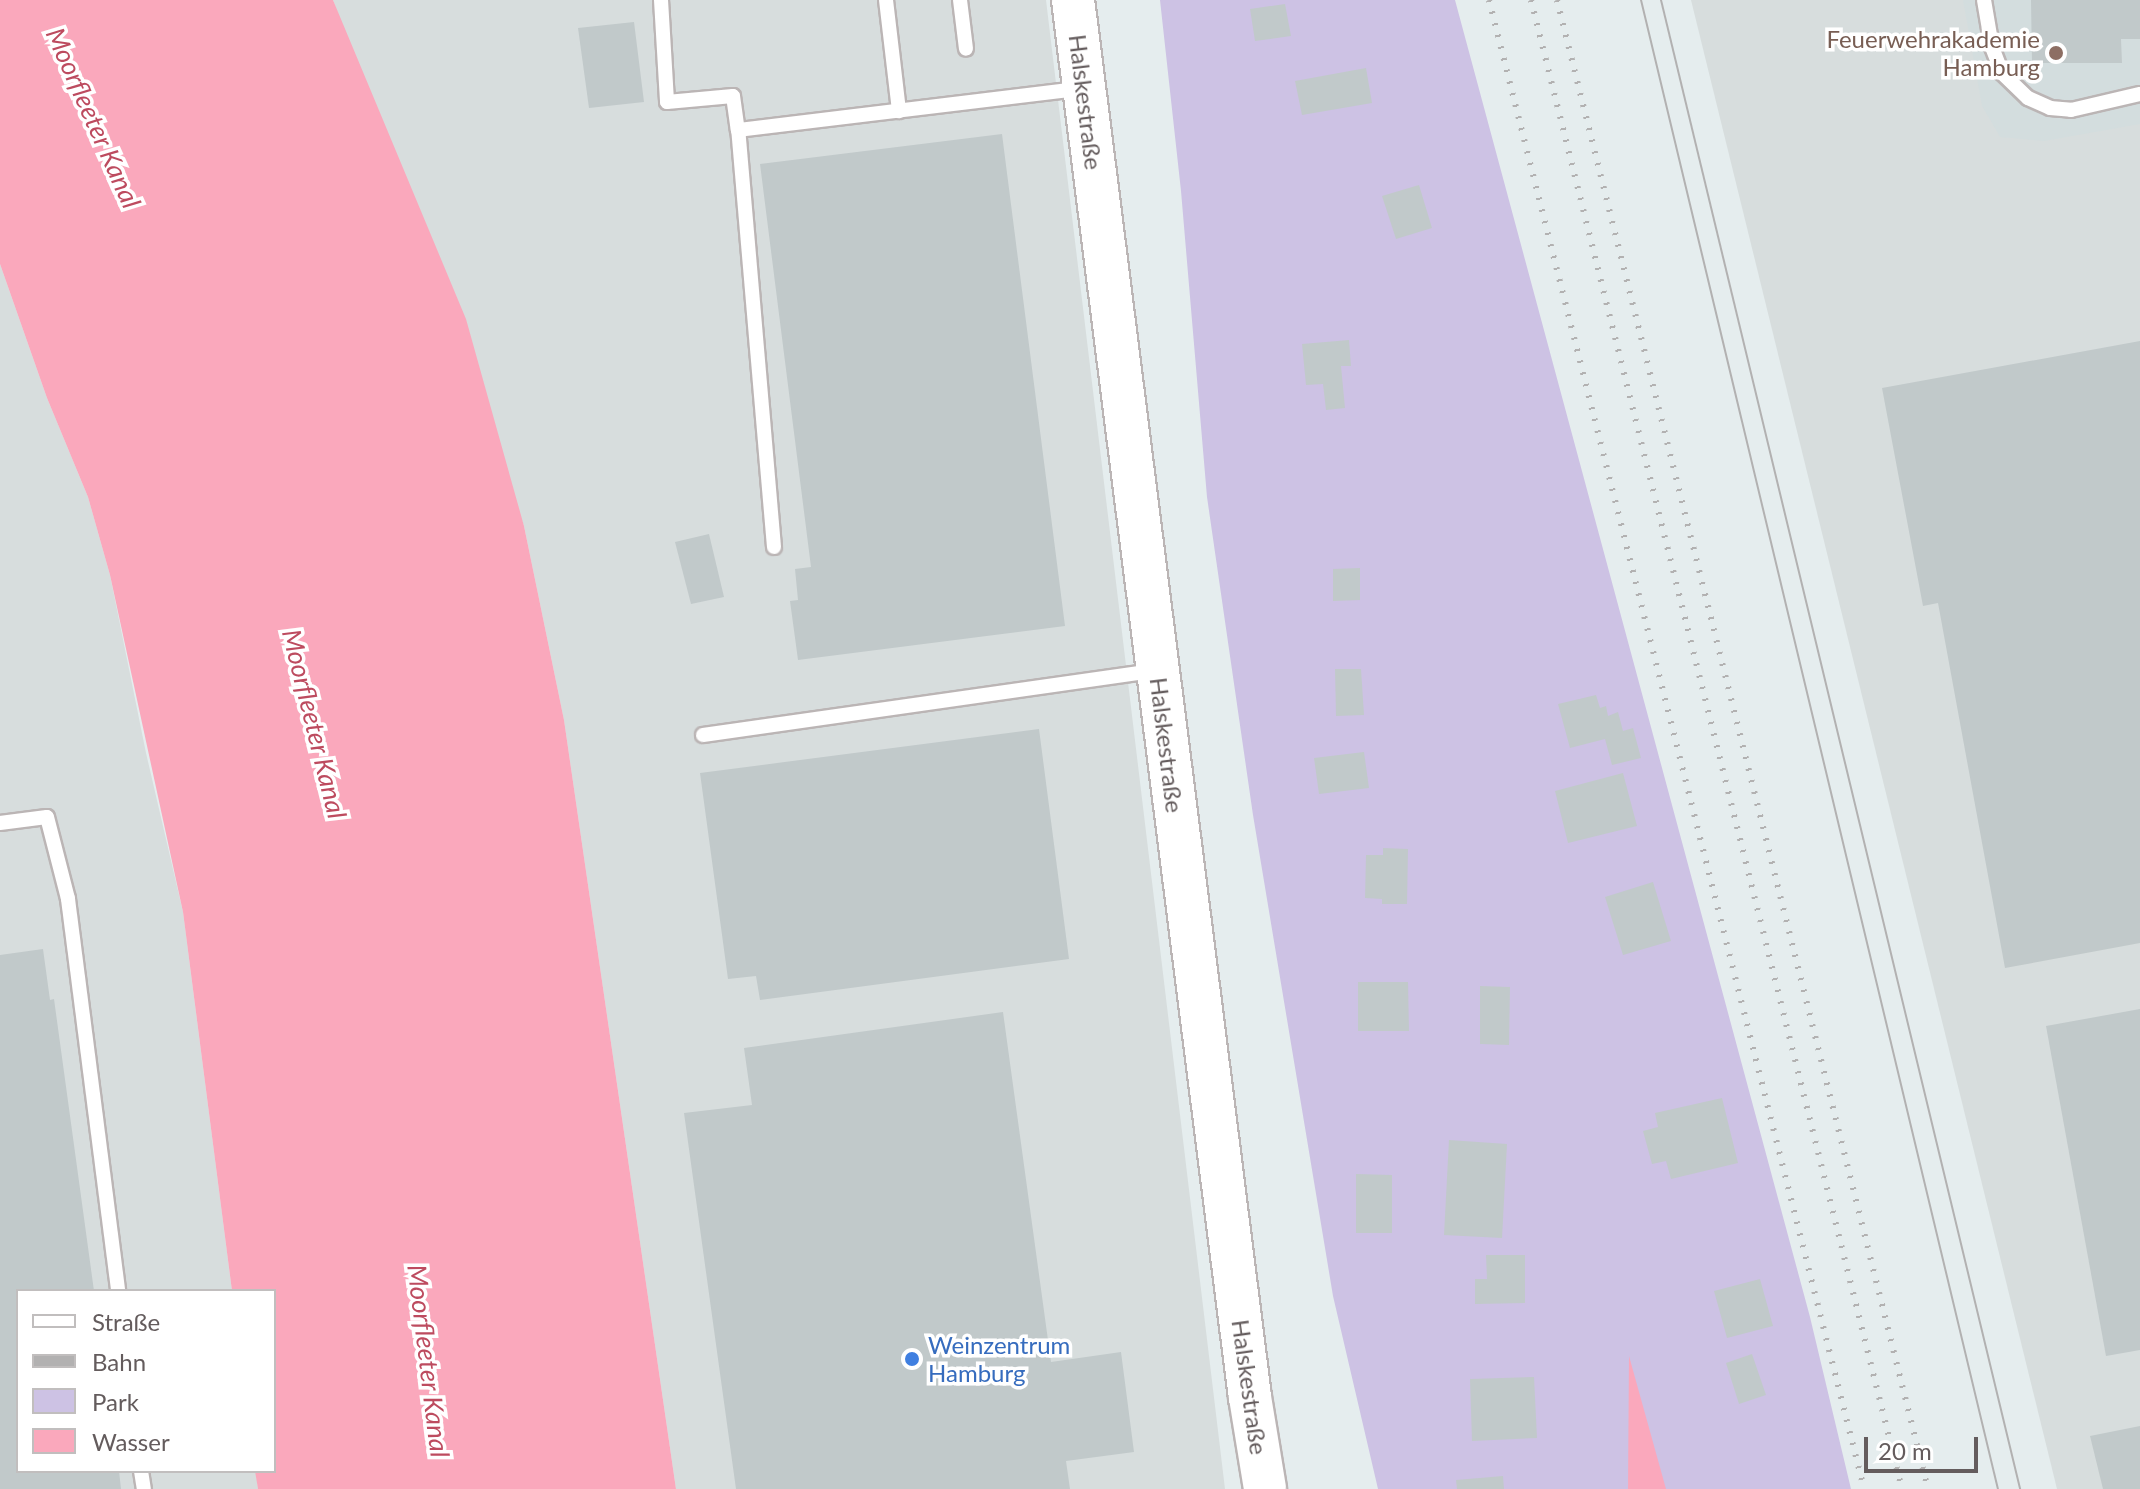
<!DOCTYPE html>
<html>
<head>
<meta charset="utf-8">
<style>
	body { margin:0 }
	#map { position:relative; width:2140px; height:1489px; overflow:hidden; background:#e5edee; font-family:Lato,sans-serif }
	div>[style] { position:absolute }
	.industrial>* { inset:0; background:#d7dddd }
	.education>* { inset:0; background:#d3ddde }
	.green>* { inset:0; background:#cdc2e4 }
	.water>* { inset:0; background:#faa8bc }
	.building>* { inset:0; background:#c1c9ca }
	.roads { filter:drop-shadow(2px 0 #bbb5b5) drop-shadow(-2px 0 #bbb5b5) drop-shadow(0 2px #bbb5b5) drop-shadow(0 -2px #bbb5b5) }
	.lane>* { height:14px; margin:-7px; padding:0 7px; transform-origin:7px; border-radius:7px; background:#fff }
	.secondary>* { height:42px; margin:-21px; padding:0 21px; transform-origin:21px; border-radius:21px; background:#fff }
	.tram>* { height:2px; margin:-1px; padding:0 1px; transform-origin:1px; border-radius:1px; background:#b2b1b1 }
	.rail>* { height:6px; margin-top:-3px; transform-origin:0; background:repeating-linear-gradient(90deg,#b2b1b1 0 2px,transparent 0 12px) }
	.dots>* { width:22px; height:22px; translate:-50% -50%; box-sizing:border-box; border:4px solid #fff; border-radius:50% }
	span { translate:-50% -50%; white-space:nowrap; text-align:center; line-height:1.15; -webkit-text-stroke:7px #fff; paint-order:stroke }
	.education-label { font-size:24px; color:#785e54 }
	.right { translate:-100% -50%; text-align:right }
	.street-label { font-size:24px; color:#645c5d }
	.shop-label { font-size:24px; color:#366cbe }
	.left { translate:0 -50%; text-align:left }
	.water-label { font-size:26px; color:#bd4b5f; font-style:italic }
	.legend { position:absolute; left:16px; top:1289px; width:260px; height:184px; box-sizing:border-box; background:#fff; border:2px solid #c1bebe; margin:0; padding:10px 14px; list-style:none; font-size:24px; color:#645c5d }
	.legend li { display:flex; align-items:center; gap:16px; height:40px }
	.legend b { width:40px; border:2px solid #c1bebe }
	.scale { position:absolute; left:1864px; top:1437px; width:114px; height:36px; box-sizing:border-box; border:4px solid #645c5d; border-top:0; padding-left:10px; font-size:24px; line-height:28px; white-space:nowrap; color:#645c5d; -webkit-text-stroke:6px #fff; paint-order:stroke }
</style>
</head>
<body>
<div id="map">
	<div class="industrial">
		<i style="clip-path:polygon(333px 0,1046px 0,1225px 1489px,676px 1489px,564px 720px,524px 526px)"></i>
		<i style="clip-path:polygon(1691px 0,2140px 0,2140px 1489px,2057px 1489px)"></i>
		<i style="clip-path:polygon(0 264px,47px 398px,88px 497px,110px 575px,146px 753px,183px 912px,232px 1291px,18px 1291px,18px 1471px,256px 1471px,258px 1489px,0 1489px)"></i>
	</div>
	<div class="education">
		<i style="clip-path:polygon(1963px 0,2140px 0,2140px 124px,2044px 141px,2000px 137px,1982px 106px)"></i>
	</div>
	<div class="green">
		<i style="clip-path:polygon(1160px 0,1455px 0,1810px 1317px,1851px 1489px,1378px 1489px,1333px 1296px,1253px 815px,1207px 497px,1181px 191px)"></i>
	</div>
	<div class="water">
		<i style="clip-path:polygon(0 0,333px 0,466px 319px,524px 526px,564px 720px,676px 1489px,258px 1489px,255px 1471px,274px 1471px,274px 1291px,232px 1291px,183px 912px,110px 575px,88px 497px,47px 398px,0 264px)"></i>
		<i style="clip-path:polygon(1629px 1356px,1666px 1489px,1628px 1489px)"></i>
	</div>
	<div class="building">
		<i style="clip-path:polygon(2031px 0,2140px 0,2140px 39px,2121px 39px,2122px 63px,2032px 63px)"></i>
		<i style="clip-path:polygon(1285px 4px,1291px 36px,1255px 41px,1250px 9px)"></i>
		<i style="clip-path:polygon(634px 22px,644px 102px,589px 108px,578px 28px)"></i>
		<i style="clip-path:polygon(1366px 68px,1372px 103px,1302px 115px,1295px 81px)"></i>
		<i style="clip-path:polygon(1002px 134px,1065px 626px,798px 660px,790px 601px,798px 600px,795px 569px,811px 567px,760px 164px)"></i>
		<i style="clip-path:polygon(1419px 185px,1432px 228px,1396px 239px,1382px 196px)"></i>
		<i style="clip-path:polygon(1349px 340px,1351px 366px,1341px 366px,1345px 408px,1326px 410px,1323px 384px,1306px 385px,1302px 344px)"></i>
		<i style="clip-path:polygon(2140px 341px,2140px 943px,2005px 968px,1938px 603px,1923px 606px,1882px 388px)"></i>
		<i style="clip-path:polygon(709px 534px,724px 597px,691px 604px,675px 542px)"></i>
		<i style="clip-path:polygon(1360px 568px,1360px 600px,1333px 601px,1333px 569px)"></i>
		<i style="clip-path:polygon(1335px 669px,1361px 669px,1364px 715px,1336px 716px)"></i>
		<i style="clip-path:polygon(1596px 695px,1600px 708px,1606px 706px,1608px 716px,1618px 712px,1623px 731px,1633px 728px,1641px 758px,1612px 765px,1605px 739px,1570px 748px,1558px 704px)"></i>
		<i style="clip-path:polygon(1039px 729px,1069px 959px,760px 1000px,756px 976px,728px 979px,700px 773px)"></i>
		<i style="clip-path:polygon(1364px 752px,1369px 788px,1319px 794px,1314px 758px)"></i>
		<i style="clip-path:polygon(1623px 773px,1637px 826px,1568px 843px,1555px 791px)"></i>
		<i style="clip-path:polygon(1383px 848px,1408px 849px,1407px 904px,1382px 904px,1382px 899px,1365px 898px,1366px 855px,1383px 855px)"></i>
		<i style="clip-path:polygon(1653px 882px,1671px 941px,1623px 955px,1605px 897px)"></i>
		<i style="clip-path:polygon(43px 949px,50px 1000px,54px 999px,94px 1291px,18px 1291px,18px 1471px,119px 1471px,121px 1489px,0 1489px,0 955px)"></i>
		<i style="clip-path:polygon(1358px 982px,1408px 982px,1409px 1031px,1358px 1031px)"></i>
		<i style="clip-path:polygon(1480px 986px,1510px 987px,1509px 1045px,1480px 1044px)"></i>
		<i style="clip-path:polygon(2140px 1009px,2140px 1350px,2106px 1356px,2046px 1026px)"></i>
		<i style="clip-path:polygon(1003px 1012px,1051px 1362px,1121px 1352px,1134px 1452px,1066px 1461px,1070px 1489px,736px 1489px,684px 1113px,752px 1105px,744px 1048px)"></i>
		<i style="clip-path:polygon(1722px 1098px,1738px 1163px,1671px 1179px,1666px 1161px,1652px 1164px,1643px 1131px,1658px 1127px,1655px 1113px)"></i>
		<i style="clip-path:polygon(1449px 1140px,1507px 1144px,1502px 1238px,1444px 1235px)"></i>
		<i style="clip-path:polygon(1356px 1174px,1392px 1175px,1392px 1233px,1356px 1233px)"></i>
		<i style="clip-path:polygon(1486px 1255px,1525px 1255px,1525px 1303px,1475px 1304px,1475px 1279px,1487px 1279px)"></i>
		<i style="clip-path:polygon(1760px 1279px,1773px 1326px,1727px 1338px,1714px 1291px)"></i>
		<i style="clip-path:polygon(1752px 1354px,1766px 1395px,1739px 1404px,1726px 1363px)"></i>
		<i style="clip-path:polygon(1534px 1377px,1537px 1438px,1472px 1441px,1470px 1379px)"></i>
		<i style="clip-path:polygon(2140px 1426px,2140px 1489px,2103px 1489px,2090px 1436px)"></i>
		<i style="clip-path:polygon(1503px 1476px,1504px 1489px,1457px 1489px,1456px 1480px)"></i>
	</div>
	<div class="roads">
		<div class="lane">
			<i style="left:661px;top:0;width:102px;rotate:86.6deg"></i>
			<i style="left:667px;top:102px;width:66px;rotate:-5.2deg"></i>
			<i style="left:733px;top:96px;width:34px;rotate:82deg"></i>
			<i style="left:886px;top:0;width:112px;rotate:83.3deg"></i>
			<i style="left:960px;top:0;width:49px;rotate:83deg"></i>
			<i style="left:1984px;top:0;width:48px;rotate:80.3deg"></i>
			<i style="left:1992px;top:47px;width:28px;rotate:69deg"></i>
			<i style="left:2002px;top:73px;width:36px;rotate:44deg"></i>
			<i style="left:2028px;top:98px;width:24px;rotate:24deg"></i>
			<i style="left:2050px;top:108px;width:21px;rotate:5deg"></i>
			<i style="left:2071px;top:110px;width:71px;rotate:-13.1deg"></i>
			<i style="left:774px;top:547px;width:419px;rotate:-94.9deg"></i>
			<i style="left:738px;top:130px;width:343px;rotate:-6.9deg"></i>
			<i style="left:703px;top:735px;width:455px;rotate:-8.1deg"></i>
			<i style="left:0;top:823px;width:47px;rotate:-7.3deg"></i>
			<i style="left:47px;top:817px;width:85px;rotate:75.6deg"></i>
			<i style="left:68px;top:899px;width:395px;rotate:82.7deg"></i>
			<i style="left:141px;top:1471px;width:18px;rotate:81deg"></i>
		</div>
		<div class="secondary">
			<i style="left:1073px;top:0;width:1408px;rotate:82.78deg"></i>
			<i style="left:1250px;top:1397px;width:93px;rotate:80.7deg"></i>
		</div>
	</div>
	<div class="tram">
		<i style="left:1641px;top:0;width:1531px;rotate:76.52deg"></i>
		<i style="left:1661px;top:0;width:1532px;rotate:76.44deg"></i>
	</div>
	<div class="rail">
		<i style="left:1489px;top:0;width:1535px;rotate:75.86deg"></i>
		<i style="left:1531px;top:0;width:1535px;rotate:76.01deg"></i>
		<i style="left:1557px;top:0;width:1535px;rotate:76.01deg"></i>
	</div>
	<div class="dots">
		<i style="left:2056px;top:53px;background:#8d6e63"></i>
		<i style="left:912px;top:1359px;background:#3f7fe0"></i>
	</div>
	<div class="education-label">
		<span class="right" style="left:2040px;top:53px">Feuerwehrakademie<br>Hamburg</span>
	</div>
	<div class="street-label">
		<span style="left:1086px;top:102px;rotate:83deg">Halskestraße</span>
		<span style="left:1167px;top:745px;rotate:83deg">Halskestraße</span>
		<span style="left:1250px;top:1387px;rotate:82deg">Halskestraße</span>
	</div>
	<div class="shop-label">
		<span class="left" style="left:928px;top:1359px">Weinzentrum<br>Hamburg</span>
	</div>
	<div class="water-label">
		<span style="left:93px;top:118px;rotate:66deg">Moorfleeter Kanal</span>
		<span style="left:314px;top:724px;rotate:76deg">Moorfleeter Kanal</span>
		<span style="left:428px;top:1361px;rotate:83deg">Moorfleeter Kanal</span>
	</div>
	<ul class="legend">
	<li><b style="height:10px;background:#fff"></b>Straße</li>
	<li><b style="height:10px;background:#b2b1b1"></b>Bahn</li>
	<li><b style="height:22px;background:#cdc2e4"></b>Park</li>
	<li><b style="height:22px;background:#faa8bc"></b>Wasser</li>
	</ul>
	<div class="scale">20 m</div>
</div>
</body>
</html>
